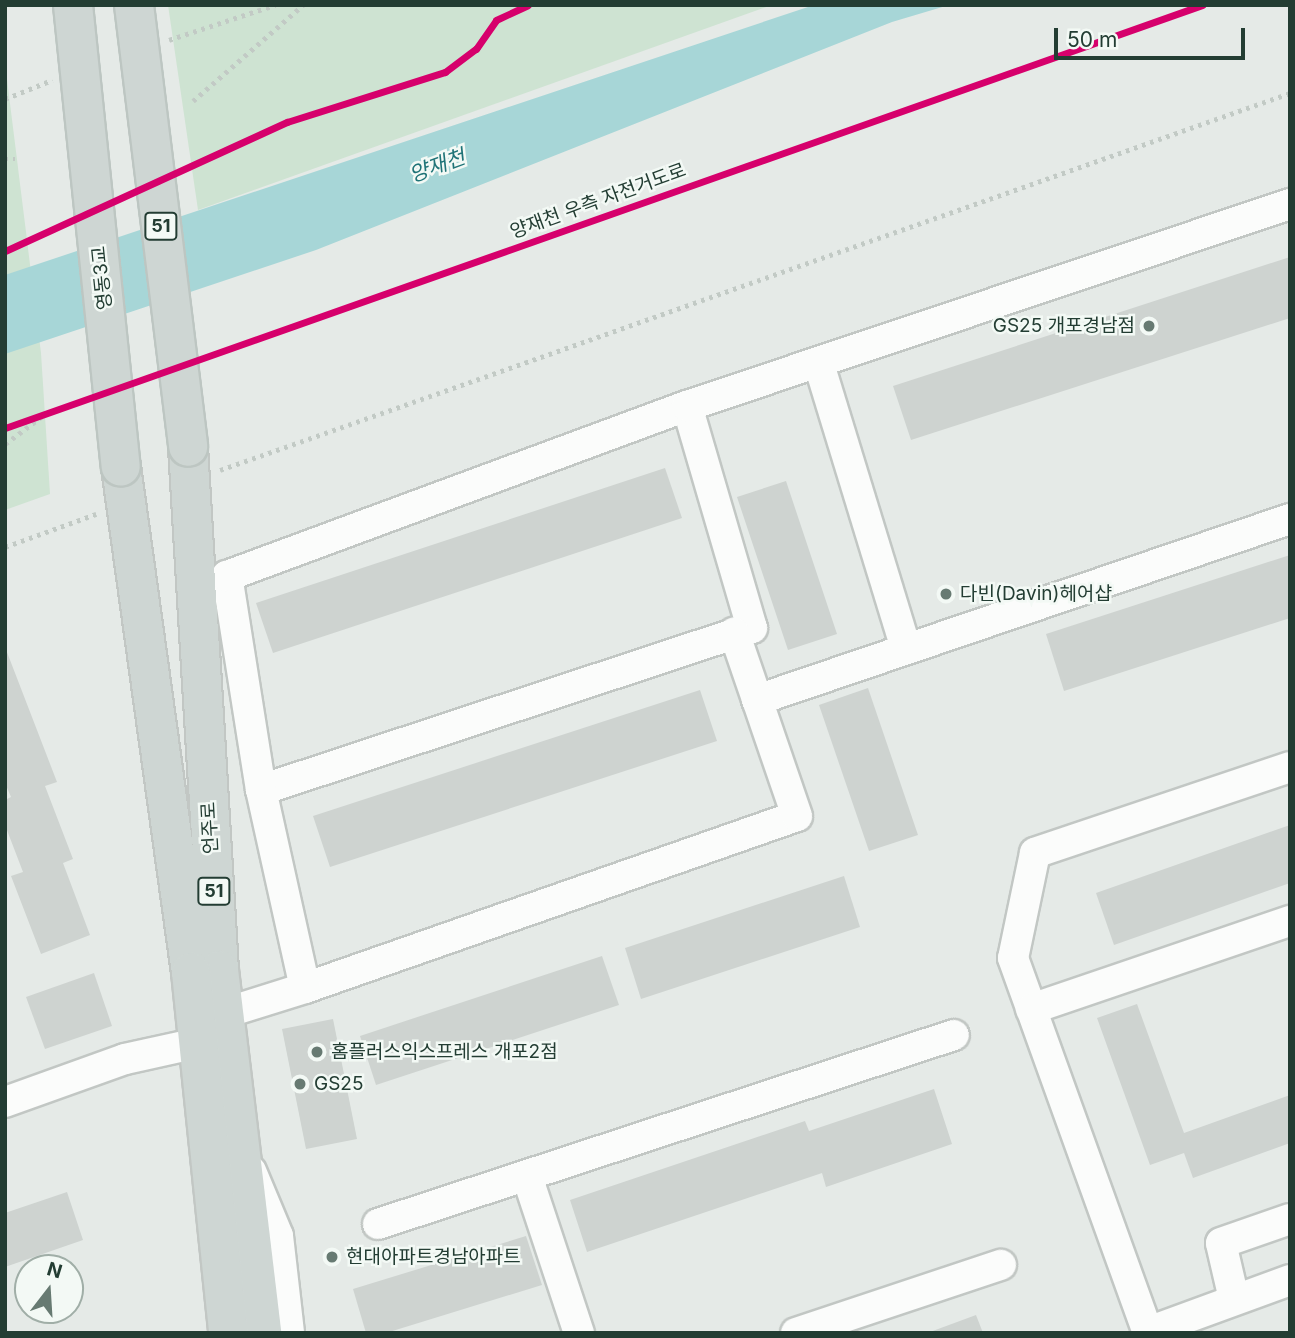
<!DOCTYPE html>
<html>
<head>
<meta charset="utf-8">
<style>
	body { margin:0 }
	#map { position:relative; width:1295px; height:1338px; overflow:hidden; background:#e5eae7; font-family:Inter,"Noto Sans KR",sans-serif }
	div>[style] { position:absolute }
	.green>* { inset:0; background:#cee3d2 }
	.water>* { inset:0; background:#a7d6d7 }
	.building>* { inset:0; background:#ced3d0 }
	.path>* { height:4.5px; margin-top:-2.25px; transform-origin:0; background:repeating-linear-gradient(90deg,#c2cac5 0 3.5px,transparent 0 8.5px) }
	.roads { filter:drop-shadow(2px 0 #c2c7c4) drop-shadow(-2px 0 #c2c7c4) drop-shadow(0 2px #c2c7c4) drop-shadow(0 -2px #c2c7c4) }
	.minor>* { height:30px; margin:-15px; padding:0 15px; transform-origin:15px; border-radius:15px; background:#fbfcfb }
	.major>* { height:38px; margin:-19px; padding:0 19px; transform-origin:19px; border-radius:19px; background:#ced6d3 }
	.bridges { filter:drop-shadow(2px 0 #bdc6c2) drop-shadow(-2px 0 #bdc6c2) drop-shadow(0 2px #bdc6c2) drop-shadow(0 -2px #bdc6c2) }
	.major-bridge>* { height:38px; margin:-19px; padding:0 19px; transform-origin:19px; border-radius:19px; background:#ced6d3 }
	.cycleway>* { height:7px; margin:-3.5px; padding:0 3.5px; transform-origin:3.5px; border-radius:3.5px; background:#d6006c }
	.dots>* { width:19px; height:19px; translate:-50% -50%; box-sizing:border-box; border:4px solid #f3f9f5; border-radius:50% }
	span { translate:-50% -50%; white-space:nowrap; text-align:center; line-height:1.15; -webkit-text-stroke:5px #f3f9f5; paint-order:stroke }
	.shield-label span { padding:2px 5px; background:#f3f9f5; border:2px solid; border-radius:5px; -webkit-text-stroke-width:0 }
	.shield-label { font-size:18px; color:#233d33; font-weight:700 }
	.street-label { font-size:19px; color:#233d33 }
	.poi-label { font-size:19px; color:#233d33 }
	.right { translate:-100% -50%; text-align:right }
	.left { translate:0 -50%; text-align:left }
	.water-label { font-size:21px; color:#1f7377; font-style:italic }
	.frame { position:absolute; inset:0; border:7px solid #233d33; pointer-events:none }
	.north { position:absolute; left:14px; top:1254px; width:70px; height:70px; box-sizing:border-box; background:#f3f9f5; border:2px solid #a0aea7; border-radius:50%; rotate:17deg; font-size:19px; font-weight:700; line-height:28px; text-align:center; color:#233d33 }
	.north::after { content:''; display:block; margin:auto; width:24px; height:32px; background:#677a72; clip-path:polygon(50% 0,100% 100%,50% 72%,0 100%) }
	.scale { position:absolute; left:1054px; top:28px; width:191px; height:32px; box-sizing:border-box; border:4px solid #233d33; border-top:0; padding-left:9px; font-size:21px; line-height:24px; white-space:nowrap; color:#233d33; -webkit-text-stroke:5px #f3f9f5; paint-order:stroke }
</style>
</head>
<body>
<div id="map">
	<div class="green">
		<i style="clip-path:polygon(168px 5px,772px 5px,198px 210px)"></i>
		<i style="clip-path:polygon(5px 63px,41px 353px,50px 494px,5px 510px)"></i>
	</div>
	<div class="water">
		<i style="clip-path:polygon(814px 5px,949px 5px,892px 22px,316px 250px,5px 354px,5px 275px)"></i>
	</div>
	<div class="building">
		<i style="clip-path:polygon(1290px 257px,1290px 318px,911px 440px,893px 386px)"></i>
		<i style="clip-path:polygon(665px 468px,682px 518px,273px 653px,256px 603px)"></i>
		<i style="clip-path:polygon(786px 481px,837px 634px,788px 650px,737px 497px)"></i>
		<i style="clip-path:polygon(1290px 555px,1290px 618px,1064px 691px,1046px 634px)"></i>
		<i style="clip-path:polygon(5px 647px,57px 782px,45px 786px,73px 859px,63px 863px,90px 935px,41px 954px,11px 876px,23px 872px,5px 825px,5px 800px,11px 797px,5px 783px)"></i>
		<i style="clip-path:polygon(868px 688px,918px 835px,869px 851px,819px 705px)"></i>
		<i style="clip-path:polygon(700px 690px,717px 741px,330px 867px,313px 816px)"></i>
		<i style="clip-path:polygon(1290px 825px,1290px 883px,1114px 945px,1096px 893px)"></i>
		<i style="clip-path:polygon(844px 876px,860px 927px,641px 999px,625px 948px)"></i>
		<i style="clip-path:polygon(602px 956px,619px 1005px,376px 1085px,360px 1036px)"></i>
		<i style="clip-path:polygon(94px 973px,112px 1026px,45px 1049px,26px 997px)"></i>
		<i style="clip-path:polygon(1137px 1004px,1184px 1133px,1290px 1095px,1290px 1143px,1193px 1178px,1184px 1153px,1150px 1165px,1097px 1018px)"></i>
		<i style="clip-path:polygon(333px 1019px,357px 1139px,306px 1149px,282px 1029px)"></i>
		<i style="clip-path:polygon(934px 1089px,952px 1144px,826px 1187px,822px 1173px,587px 1252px,570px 1200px,805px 1121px,809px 1131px)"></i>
		<i style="clip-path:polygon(67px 1192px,83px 1240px,5px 1267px,5px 1213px)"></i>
		<i style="clip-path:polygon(526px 1236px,542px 1285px,386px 1333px,366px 1333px,353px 1289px)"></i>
		<i style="clip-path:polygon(976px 1315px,983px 1333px,930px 1333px,930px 1332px)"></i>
	</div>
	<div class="path">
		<i style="left:169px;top:40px;width:112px;rotate:-18.3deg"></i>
		<i style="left:5px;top:99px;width:51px;rotate:-22deg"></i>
		<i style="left:193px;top:101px;width:146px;rotate:-41.1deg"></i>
		<i style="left:5px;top:159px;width:10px"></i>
		<i style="left:5px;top:444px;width:50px;rotate:-36.9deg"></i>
		<i style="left:220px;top:470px;width:1134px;rotate:-19.41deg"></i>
		<i style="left:5px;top:547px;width:97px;rotate:-19.9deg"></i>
	</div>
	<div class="roads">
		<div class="minor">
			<i style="left:819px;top:364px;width:298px;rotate:73deg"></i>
			<i style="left:757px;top:700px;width:563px;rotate:-18.76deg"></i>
			<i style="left:1290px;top:767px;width:269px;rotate:161.4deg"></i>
			<i style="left:1035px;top:853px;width:107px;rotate:101.8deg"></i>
			<i style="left:1013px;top:958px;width:398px;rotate:70.2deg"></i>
			<i style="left:1148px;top:1332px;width:151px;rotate:-20.1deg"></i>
			<i style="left:261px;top:790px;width:517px;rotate:-18.26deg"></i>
			<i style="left:752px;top:628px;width:231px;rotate:-106.3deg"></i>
			<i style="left:305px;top:988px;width:521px;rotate:-19.27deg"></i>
			<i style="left:797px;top:816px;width:194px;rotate:-108.9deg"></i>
			<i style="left:1031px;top:1009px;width:274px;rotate:-18.8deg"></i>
			<i style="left:225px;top:1013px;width:84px;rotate:-17.4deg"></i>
			<i style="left:305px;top:988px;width:203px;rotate:-102.5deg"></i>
			<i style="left:261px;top:790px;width:217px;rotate:-99deg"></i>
			<i style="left:227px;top:576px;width:490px;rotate:-20.3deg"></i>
			<i style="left:687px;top:406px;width:636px;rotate:-18.52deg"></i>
			<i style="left:5px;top:1102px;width:127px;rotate:-19.7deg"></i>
			<i style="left:125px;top:1059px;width:75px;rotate:-12.4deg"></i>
			<i style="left:251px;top:1171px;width:70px;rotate:67.4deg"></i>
			<i style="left:278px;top:1236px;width:98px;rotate:83.5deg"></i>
			<i style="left:528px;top:1179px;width:162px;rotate:71.7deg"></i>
			<i style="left:378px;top:1224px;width:606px;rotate:-18.17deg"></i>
			<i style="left:1234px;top:1299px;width:57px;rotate:-103.1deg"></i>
			<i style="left:1221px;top:1243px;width:73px;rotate:-19.2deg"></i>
			<i style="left:796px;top:1333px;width:216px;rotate:-18.4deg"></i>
		</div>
		<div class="major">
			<i style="left:188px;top:447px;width:524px;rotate:86.61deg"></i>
			<i style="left:219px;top:970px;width:366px;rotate:83.2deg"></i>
			<i style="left:121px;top:467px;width:510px;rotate:82.11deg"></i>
			<i style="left:191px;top:972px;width:363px;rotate:84.1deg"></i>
		</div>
	</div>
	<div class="bridges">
		<div class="major-bridge">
			<i style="left:73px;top:5px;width:464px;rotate:84.1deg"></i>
			<i style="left:134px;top:5px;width:445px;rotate:83deg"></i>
		</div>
	</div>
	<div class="cycleway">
		<i style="left:5px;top:251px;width:310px;rotate:-24.6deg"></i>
		<i style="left:287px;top:122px;width:166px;rotate:-17.6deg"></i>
		<i style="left:445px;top:72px;width:39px;rotate:-37deg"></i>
		<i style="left:476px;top:49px;width:35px;rotate:-55deg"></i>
		<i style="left:496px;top:20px;width:35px;rotate:-25deg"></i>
		<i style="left:5px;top:428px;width:1270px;rotate:-19.46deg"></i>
	</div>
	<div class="dots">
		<i style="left:1149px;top:326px;background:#677a72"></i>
		<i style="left:946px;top:594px;background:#677a72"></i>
		<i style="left:317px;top:1052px;background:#677a72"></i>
		<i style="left:300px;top:1084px;background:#677a72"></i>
		<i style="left:332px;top:1257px;background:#677a72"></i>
	</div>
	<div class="shield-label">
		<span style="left:161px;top:226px">51</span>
		<span style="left:214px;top:891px">51</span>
	</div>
	<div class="street-label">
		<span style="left:598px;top:201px;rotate:-20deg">양재천 우측 자전거도로</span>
		<span style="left:102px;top:278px;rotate:-96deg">영동3교</span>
		<span style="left:210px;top:828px;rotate:-93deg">언주로</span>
	</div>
	<div class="poi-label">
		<span class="right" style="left:1135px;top:326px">GS25 개포경남점</span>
		<span class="left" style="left:960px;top:594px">다빈(Davin)헤어샵</span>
		<span class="left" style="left:331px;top:1052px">홈플러스익스프레스 개포2점</span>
		<span class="left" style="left:314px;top:1084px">GS25</span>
		<span class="left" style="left:346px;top:1257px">현대아파트경남아파트</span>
	</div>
	<div class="water-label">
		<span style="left:437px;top:166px;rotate:-20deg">양재천</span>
	</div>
	<div class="frame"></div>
	<div class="north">N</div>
	<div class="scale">50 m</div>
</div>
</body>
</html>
